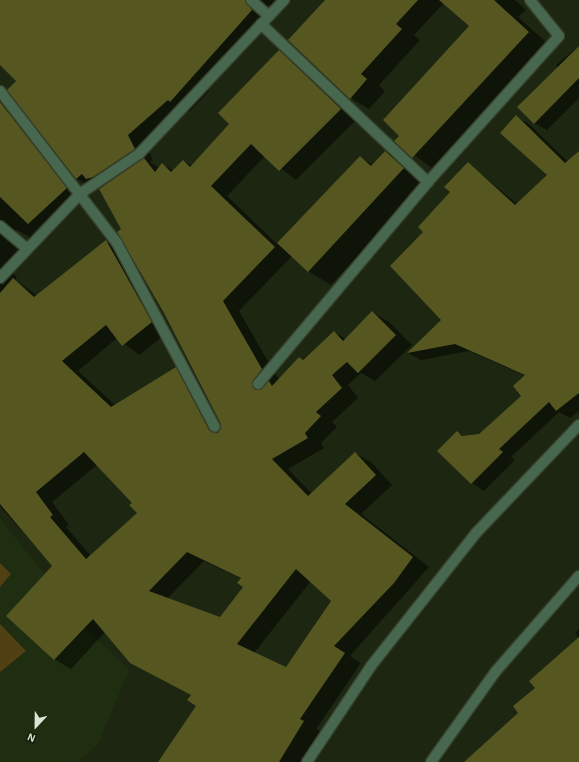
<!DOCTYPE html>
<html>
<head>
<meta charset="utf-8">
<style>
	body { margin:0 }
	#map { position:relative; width:579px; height:762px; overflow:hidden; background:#1c2610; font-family:"Alegreya Sans",sans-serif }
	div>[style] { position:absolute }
	.built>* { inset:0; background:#1f2d10 }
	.green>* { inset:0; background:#514014 }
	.shadow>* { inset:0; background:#0007 }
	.building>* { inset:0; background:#565621 }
	.roads { filter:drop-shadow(1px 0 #37412c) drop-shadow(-1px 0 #37412c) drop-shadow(0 1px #37412c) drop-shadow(0 -1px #37412c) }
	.minor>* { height:10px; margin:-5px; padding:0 5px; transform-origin:5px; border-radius:5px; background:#47674e }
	span { translate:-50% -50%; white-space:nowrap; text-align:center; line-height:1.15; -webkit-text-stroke:3px #131d07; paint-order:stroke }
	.north { position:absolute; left:16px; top:706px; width:40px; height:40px; -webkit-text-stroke:3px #131d07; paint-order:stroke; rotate:202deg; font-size:11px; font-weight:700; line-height:16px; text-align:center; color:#dde4d6 }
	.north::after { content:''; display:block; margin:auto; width:14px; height:18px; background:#dde4d6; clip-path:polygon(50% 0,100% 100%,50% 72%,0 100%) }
</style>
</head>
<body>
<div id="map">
	<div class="built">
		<i style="clip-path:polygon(0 518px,91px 633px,129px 671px,98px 744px,78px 762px,0 762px)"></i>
	</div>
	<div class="green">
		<i style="clip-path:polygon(0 563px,11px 574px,0 587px)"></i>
		<i style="clip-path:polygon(0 624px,26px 651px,0 672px)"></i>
	</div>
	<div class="shadow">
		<i style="clip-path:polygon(evenodd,0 0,292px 0,282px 12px,270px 5px,265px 7px,264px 14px,272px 23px,207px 88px,209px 91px,189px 112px,187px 110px,146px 146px,153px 160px,150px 162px,160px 168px,163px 165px,174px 171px,183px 161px,192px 166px,230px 124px,279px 51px,296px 61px,357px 119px,296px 180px,265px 156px,227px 196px,277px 244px,360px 157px,373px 165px,386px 152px,409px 165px,426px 182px,331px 285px,308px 271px,292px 256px,239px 311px,279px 380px,334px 332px,346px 339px,372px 312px,389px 322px,412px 345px,375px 381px,361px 373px,348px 385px,358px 398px,332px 422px,337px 427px,321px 443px,324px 448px,288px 469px,312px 494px,355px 453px,372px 463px,392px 485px,361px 514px,429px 567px,350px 656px,361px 663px,316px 729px,320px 731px,301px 762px,160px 762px,198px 706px,192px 695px,105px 632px,71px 669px,54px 659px,53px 566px,0 506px,0 101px,15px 110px,83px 198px,46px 232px,40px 228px,31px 238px,17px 230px,11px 231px,20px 248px,4px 266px,17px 277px,15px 280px,38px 296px,106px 241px,123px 251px,168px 332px,139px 355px,117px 338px,78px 371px,115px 405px,176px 368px,193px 378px,221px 428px,222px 424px,102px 188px,96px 190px,77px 179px,9px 90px,18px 81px,0 63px,0 0,97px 465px,133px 503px,138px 513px,91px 556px,66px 527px,69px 525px,52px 502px,97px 465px,0 0,204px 561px,242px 579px,244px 587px,220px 618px,167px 599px,204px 561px,0 0,311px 581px,332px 600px,286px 668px,254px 653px,311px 581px)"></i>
		<i style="clip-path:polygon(326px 0,515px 0,526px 10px,518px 17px,547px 43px,432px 168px,396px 141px,471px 26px,444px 3px,414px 35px,420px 40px,379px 85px,385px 91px,369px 109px,351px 98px,289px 40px)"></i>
		<i style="clip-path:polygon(579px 46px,579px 98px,547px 130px,534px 123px,558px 68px,556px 65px)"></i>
		<i style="clip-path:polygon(516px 117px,529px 124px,568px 162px,579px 153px,579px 411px,570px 418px,559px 412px,511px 457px,515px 460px,484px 491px,472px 483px,457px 432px,465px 437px,479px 435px,522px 396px,526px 376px,469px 351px,421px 360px,408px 353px,442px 320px,425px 232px,468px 163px,517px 204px,548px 175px)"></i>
		<i style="clip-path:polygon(579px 629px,579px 638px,575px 633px)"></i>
	</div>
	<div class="building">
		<i style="clip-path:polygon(0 0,245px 0,252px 10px,170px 102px,168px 100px,128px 135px,135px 149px,93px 177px,86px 179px,82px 174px,76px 179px,7px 90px,16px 81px,0 65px)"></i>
		<i style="clip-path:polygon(325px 0,418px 0,396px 24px,402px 29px,361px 74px,367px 79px,350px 99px,288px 40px)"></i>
		<i style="clip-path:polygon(439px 0,494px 0,529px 32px,412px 158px,394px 141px,399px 136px,383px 120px,469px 26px)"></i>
		<i style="clip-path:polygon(579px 46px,579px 78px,534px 124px,517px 107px)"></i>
		<i style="clip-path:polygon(evenodd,279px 50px,341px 109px,279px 171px,251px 144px,211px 186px,275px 247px,223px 301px,262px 369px,252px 382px,256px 390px,269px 381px,272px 386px,299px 357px,303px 360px,334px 331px,343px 341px,372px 311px,396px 335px,358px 373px,347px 362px,332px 375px,342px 388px,316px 412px,321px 416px,305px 433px,308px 438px,272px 459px,308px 496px,355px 452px,376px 475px,345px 504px,413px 557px,394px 583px,334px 646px,345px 653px,300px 719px,304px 721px,279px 762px,158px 762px,196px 706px,187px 700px,191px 695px,130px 663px,93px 619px,54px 660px,6px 616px,52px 566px,0 504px,0 293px,13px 278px,34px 297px,106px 240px,152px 322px,122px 346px,106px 325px,62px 361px,111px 407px,176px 367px,209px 430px,218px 433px,221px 424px,164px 313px,117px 232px,121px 229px,99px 189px,144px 158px,155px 172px,162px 163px,171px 172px,183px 160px,190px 167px,229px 124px,218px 113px,279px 50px,84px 452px,132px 503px,129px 505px,137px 513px,86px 559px,50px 517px,53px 515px,36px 492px,84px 452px,279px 50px,187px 552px,241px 578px,237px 583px,243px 587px,220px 617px,149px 591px,187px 552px,279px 50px,296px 569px,331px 601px,286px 667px,237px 644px,296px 569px)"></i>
		<i style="clip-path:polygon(0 102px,67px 188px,28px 224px,0 197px)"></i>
		<i style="clip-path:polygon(516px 115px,565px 163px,579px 151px,579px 393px,556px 411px,549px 402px,499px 449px,503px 452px,471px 484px,437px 451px,457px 431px,462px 436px,479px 434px,521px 396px,513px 386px,525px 375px,455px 344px,407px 353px,441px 320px,390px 266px,423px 232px,418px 227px,450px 192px,444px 187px,468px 162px,515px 205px,547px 175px,500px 133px)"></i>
		<i style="clip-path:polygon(385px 151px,404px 168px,308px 272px,277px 243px,360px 156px,371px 166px)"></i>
		<i style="clip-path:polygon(579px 637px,579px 762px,464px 762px,518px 713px,513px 706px,535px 688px,529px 681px)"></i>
	</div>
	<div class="roads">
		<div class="minor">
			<i style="left:251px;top:0;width:24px;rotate:42deg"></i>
			<i style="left:261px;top:24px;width:230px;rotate:43.4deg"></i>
			<i style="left:0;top:91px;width:192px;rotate:52.4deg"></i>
			<i style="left:117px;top:243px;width:208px;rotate:62deg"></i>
			<i style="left:0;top:226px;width:35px;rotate:40deg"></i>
			<i style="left:0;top:278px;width:117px;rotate:-46.4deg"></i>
			<i style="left:81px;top:193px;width:70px;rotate:-33.9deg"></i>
			<i style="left:139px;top:154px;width:212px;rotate:-46.7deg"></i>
			<i style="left:258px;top:384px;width:264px;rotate:-49.9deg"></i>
			<i style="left:428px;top:182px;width:196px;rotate:-48.1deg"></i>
			<i style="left:559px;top:36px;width:46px;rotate:-128.9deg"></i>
			<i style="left:307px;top:762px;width:115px;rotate:-56.3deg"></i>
			<i style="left:371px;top:666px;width:169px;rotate:-51.7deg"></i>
			<i style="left:476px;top:533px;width:149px;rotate:-46.4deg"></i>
			<i style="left:431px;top:762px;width:112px;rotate:-54.5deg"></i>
			<i style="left:496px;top:671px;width:126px;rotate:-48.9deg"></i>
		</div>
	</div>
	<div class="north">N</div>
</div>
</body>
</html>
